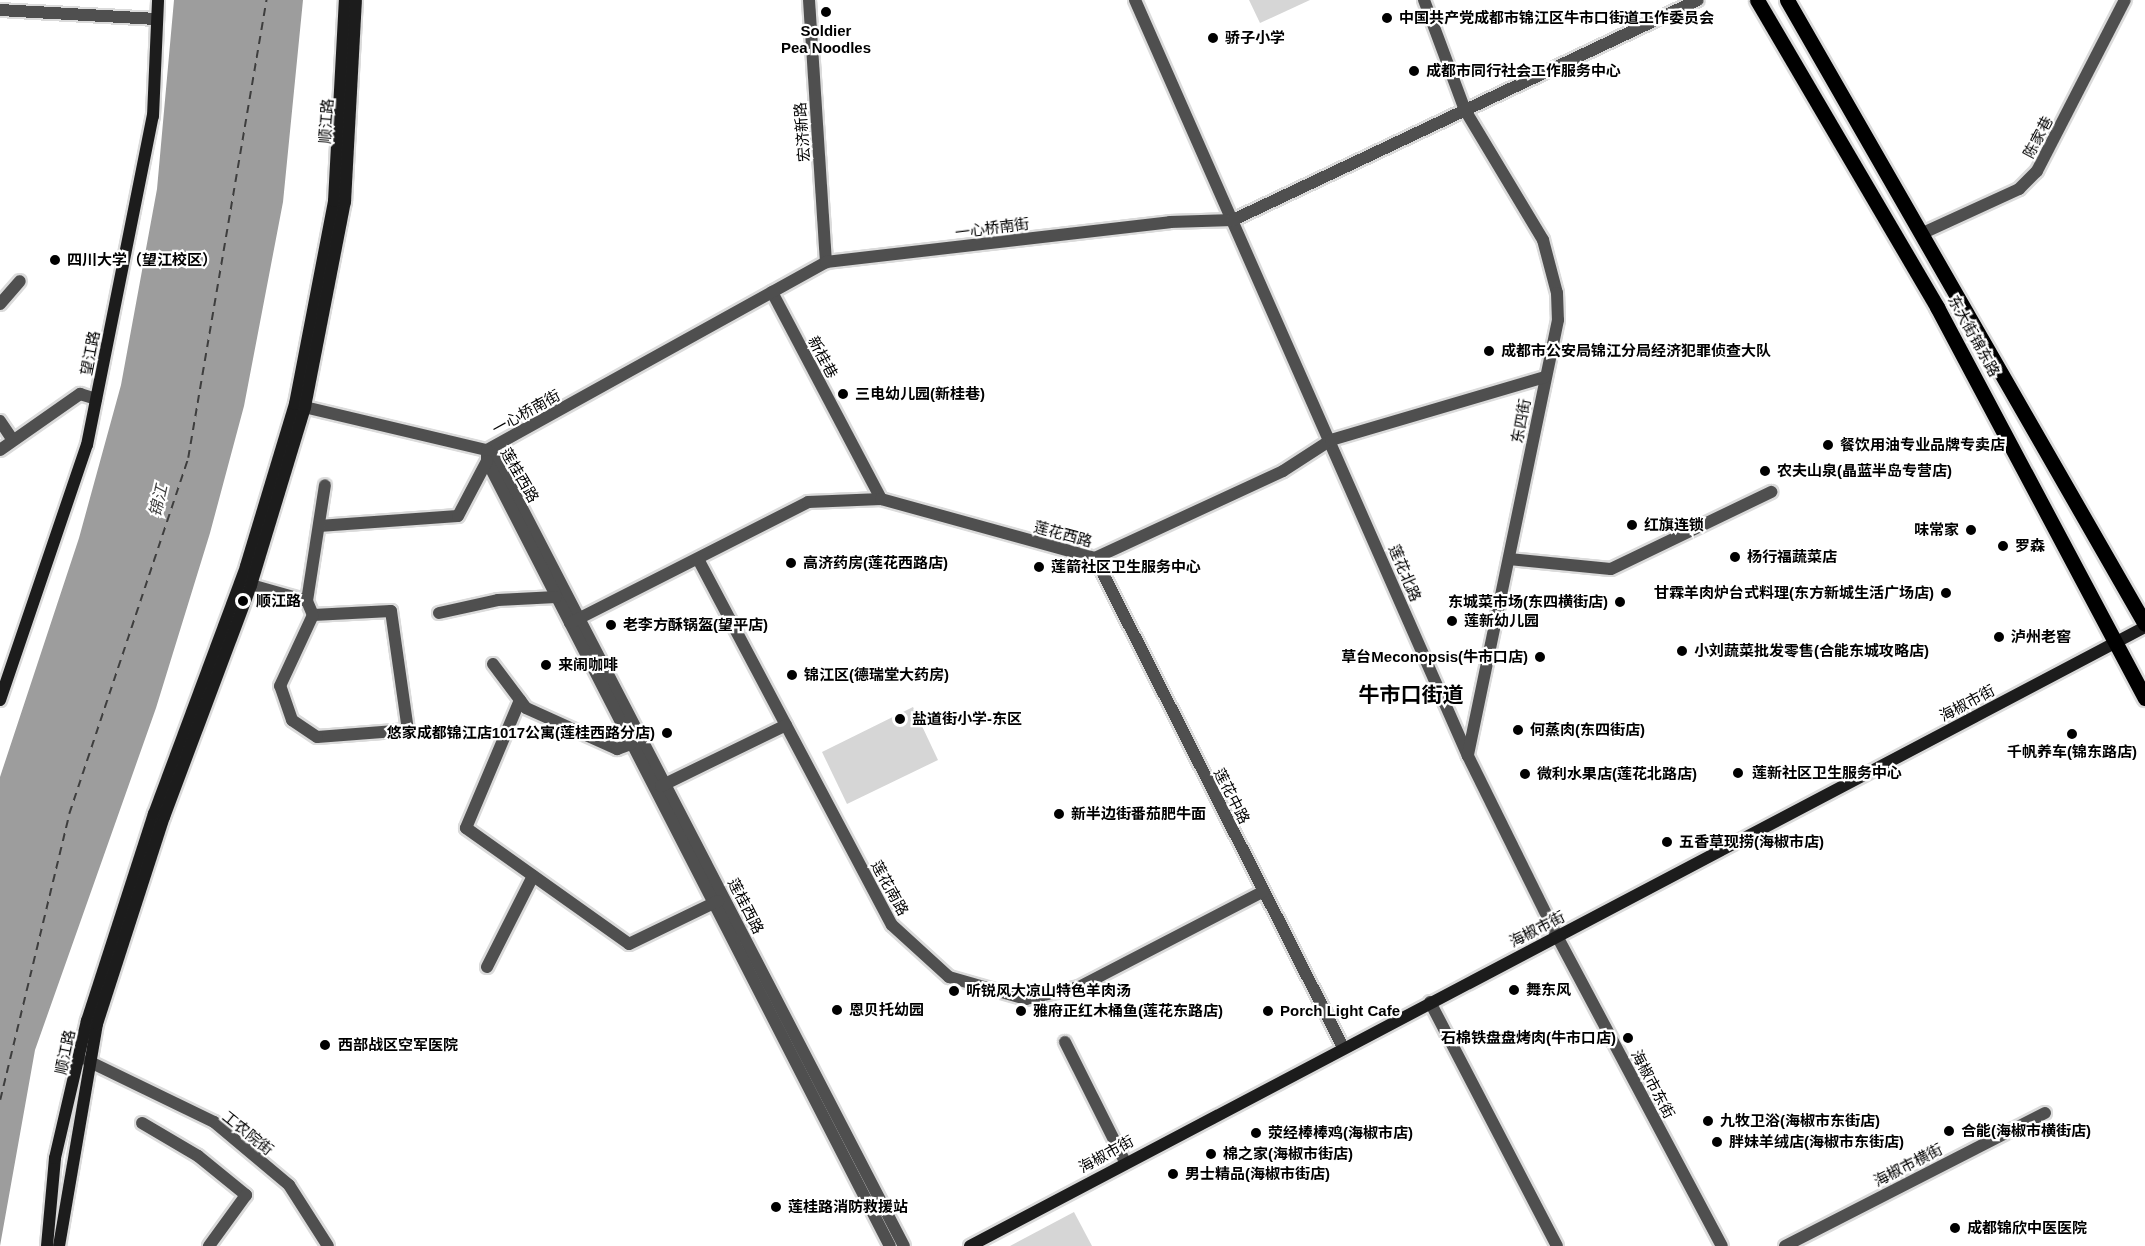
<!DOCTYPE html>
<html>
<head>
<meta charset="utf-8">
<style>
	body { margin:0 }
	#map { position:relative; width:2145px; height:1246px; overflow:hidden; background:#fff; font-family:Helvetica,"Noto Sans SC",sans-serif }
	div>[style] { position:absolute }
	.green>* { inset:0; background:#d6d6d6 }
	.water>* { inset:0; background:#9d9d9d }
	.ferry>* { height:1.5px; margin-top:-0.75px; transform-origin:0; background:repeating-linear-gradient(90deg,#3e3e3e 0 8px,transparent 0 14px) }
	.roads { filter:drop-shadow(2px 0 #dbdbdb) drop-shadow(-2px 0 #dbdbdb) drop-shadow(0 2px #dbdbdb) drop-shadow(0 -2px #dbdbdb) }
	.street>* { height:12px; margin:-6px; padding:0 6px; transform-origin:6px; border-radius:6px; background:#4f4f4f }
	.secondary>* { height:12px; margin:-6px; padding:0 6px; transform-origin:6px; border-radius:6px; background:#1c1c1c }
	.primary>* { height:15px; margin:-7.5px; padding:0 7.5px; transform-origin:7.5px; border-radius:7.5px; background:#000 }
	.dots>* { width:16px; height:16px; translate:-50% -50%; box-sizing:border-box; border:3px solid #fff; border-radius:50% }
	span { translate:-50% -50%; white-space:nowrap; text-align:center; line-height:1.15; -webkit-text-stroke:4.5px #fff; paint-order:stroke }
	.poi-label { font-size:15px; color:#000; font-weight:700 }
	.left { translate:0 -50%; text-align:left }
	.right { translate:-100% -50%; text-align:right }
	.street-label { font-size:15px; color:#000 }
	.water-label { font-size:16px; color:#3e3e3e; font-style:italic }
	.district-label { font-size:21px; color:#000; font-weight:700 }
</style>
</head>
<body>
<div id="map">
	<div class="green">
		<i style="clip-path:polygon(1249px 0,1310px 0,1260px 23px)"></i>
		<i style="clip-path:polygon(913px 707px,938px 760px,847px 804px,822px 752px)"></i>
		<i style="clip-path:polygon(1074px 1212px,1092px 1246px,1010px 1246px)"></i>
	</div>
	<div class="water">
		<i style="clip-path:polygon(174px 0,303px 0,283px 202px,244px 406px,210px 533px,156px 708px,35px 1050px,0 1246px,0 777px,79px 538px,121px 385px,157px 189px)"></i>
	</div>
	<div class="ferry">
		<i style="left:0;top:1100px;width:294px;rotate:-76.4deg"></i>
		<i style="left:69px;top:814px;width:375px;rotate:-71.5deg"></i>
		<i style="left:188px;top:458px;width:465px;rotate:-80.3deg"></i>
	</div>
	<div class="roads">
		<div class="street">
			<i style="left:809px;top:0;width:263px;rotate:86.3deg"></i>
			<i style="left:1135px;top:0;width:826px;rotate:66.23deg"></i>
			<i style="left:1468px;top:756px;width:201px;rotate:63.7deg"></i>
			<i style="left:1557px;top:936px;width:351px;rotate:62deg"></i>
			<i style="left:1424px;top:0;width:117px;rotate:69.6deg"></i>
			<i style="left:1465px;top:110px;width:152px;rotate:59deg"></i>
			<i style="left:1543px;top:240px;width:55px;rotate:75.2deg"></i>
			<i style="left:1557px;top:293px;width:27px;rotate:88deg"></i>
			<i style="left:1558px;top:320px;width:445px;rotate:101.7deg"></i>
			<i style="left:0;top:10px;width:157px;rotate:3.3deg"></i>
			<i style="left:1923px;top:233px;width:106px;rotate:-24.6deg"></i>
			<i style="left:2019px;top:189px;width:25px;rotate:-45deg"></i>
			<i style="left:2037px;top:171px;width:192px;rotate:-62.8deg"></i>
			<i style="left:772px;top:292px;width:234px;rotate:62.2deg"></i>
			<i style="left:0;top:304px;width:30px;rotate:-49deg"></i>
			<i style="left:296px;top:405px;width:196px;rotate:13.3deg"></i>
			<i style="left:487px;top:450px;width:388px;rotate:-29deg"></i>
			<i style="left:826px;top:262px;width:346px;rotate:-6.6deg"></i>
			<i style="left:1170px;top:222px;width:63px;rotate:-1.8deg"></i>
			<i style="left:1233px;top:220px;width:514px;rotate:-25.32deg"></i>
			<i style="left:0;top:421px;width:23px;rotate:56deg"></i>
			<i style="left:0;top:450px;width:98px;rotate:-35deg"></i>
			<i style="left:80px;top:394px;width:17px;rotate:17deg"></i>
			<i style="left:487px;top:450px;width:12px;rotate:42deg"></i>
			<i style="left:496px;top:458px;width:887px;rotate:62.63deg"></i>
			<i style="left:487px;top:450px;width:11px;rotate:90deg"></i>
			<i style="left:487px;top:461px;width:882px;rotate:62.83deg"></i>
			<i style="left:319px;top:526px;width:139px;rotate:-4.1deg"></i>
			<i style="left:458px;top:516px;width:62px;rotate:-62.2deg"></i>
			<i style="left:1095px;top:558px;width:548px;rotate:63.11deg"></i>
			<i style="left:698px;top:559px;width:414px;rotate:62.1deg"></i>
			<i style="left:892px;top:925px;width:77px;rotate:42.4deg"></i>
			<i style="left:949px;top:977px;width:80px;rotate:15.9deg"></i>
			<i style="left:1026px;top:999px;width:54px;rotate:-12.8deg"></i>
			<i style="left:1079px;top:987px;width:208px;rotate:-27.4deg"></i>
			<i style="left:1509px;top:559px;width:102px;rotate:5.6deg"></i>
			<i style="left:1611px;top:569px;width:178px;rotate:-25.7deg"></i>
			<i style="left:251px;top:585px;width:58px;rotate:15.9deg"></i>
			<i style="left:307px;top:601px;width:15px;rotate:67deg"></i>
			<i style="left:313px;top:615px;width:78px;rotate:-2.9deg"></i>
			<i style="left:391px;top:611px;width:120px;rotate:81.9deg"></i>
			<i style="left:408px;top:730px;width:91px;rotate:175.6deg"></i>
			<i style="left:317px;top:737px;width:30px;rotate:-146deg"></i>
			<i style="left:292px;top:720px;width:36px;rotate:-109deg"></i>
			<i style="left:280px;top:686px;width:78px;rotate:-65.1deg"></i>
			<i style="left:307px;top:601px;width:117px;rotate:-81.2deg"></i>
			<i style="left:439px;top:613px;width:60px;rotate:-12.4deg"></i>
			<i style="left:498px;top:600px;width:58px;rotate:-3deg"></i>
			<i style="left:570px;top:623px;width:267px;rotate:-26.9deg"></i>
			<i style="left:808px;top:502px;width:73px;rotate:-2.4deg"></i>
			<i style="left:881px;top:499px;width:222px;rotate:15.4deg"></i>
			<i style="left:1095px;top:558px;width:207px;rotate:-24.8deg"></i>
			<i style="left:1283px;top:471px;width:57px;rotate:-32.9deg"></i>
			<i style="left:1331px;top:440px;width:223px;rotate:-16.4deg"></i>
			<i style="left:493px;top:664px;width:55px;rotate:53.1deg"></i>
			<i style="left:526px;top:708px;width:100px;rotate:24.3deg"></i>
			<i style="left:617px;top:749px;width:15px;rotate:-20deg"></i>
			<i style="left:520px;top:700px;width:139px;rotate:112.9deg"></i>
			<i style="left:466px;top:828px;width:200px;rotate:35.4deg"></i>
			<i style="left:629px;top:944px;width:99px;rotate:-25.8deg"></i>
			<i style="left:661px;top:786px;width:139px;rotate:-26deg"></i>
			<i style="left:487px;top:967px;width:102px;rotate:-63.2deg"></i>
			<i style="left:1430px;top:1002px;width:275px;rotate:62.5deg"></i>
			<i style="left:1065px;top:1042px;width:132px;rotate:63.4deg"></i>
			<i style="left:88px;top:1061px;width:140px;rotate:25.8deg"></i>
			<i style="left:214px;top:1122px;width:98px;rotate:40deg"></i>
			<i style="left:289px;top:1185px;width:72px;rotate:57.4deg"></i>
			<i style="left:142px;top:1123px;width:65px;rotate:30.5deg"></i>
			<i style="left:198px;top:1156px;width:62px;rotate:39.1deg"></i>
			<i style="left:246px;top:1195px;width:63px;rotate:126deg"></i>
			<i style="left:1785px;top:1246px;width:292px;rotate:-27.1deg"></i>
		</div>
		<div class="secondary">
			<i style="left:0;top:700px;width:269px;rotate:-71.2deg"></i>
			<i style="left:87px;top:445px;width:336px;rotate:-78.7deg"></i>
			<i style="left:153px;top:116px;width:116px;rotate:-87.5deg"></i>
			<i style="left:47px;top:1246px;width:88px;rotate:-84.8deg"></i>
			<i style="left:55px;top:1158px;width:141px;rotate:-76.9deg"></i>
			<i style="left:87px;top:1021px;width:218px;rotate:-72.1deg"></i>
			<i style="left:154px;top:814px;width:265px;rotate:-69.6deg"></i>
			<i style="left:246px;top:566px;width:169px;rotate:-73.2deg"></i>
			<i style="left:295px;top:404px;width:207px;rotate:-79.1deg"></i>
			<i style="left:334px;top:201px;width:201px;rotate:-86.9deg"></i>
			<i style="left:59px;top:1246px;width:225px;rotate:-80.3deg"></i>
			<i style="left:97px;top:1024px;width:218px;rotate:-72.1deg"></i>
			<i style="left:164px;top:817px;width:248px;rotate:-69.4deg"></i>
			<i style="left:251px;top:585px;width:186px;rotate:-73.1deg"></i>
			<i style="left:305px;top:407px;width:209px;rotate:-79deg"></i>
			<i style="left:345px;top:202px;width:202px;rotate:-86.9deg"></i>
			<i style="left:970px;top:1246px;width:1328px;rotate:-27.78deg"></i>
		</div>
		<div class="primary">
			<i style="left:1757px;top:0;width:356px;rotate:59.6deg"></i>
			<i style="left:1937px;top:307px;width:443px;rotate:62deg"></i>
			<i style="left:1787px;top:0;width:719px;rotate:60.16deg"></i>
		</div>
	</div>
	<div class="dots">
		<i style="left:826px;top:12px;background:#000"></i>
		<i style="left:1387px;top:18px;background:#000"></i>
		<i style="left:1213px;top:38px;background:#000"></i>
		<i style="left:1414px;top:71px;background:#000"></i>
		<i style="left:55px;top:260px;background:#000"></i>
		<i style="left:1489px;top:351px;background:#000"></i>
		<i style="left:843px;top:394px;background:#000"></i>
		<i style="left:1828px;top:445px;background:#000"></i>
		<i style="left:1765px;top:471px;background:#000"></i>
		<i style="left:1632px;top:525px;background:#000"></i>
		<i style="left:1971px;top:530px;background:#000"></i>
		<i style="left:2003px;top:546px;background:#000"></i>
		<i style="left:1735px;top:557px;background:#000"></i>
		<i style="left:791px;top:563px;background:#000"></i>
		<i style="left:1039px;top:567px;background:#000"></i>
		<i style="left:1946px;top:593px;background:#000"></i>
		<i style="left:243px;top:601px;background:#000"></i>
		<i style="left:1620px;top:602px;background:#000"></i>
		<i style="left:1452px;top:621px;background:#000"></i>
		<i style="left:611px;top:625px;background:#000"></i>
		<i style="left:1999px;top:637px;background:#000"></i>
		<i style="left:1682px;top:651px;background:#000"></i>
		<i style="left:1540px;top:657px;background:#000"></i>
		<i style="left:546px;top:665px;background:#000"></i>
		<i style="left:792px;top:675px;background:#000"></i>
		<i style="left:900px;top:719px;background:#000"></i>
		<i style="left:1518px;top:730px;background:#000"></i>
		<i style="left:667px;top:733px;background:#000"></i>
		<i style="left:2072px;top:734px;background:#000"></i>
		<i style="left:1738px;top:773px;background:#000"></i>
		<i style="left:1525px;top:774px;background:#000"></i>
		<i style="left:1059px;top:814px;background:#000"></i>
		<i style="left:1667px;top:842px;background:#000"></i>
		<i style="left:1514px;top:990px;background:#000"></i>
		<i style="left:954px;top:991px;background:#000"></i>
		<i style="left:837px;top:1010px;background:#000"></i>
		<i style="left:1021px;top:1011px;background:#000"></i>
		<i style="left:1268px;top:1011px;background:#000"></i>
		<i style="left:1628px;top:1038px;background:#000"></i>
		<i style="left:325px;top:1045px;background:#000"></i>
		<i style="left:1708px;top:1121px;background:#000"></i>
		<i style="left:1949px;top:1131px;background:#000"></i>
		<i style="left:1256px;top:1133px;background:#000"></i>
		<i style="left:1717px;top:1142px;background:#000"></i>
		<i style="left:1211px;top:1154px;background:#000"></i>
		<i style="left:1173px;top:1174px;background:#000"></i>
		<i style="left:776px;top:1207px;background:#000"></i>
		<i style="left:1955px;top:1228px;background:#000"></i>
	</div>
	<div class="poi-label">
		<span class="left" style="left:1399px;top:18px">中国共产党成都市锦江区牛市口街道工作委员会</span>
		<span style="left:826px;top:39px">Soldier<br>Pea Noodles</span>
		<span class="left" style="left:1225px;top:38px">骄子小学</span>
		<span class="left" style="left:1426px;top:71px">成都市同行社会工作服务中心</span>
		<span class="left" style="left:67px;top:260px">四川大学（望江校区）</span>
		<span class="left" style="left:1501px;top:351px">成都市公安局锦江分局经济犯罪侦查大队</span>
		<span class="left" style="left:855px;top:394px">三电幼儿园(新桂巷)</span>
		<span class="left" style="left:1840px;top:445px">餐饮用油专业品牌专卖店</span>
		<span class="left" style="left:1777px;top:471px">农夫山泉(晶蓝半岛专营店)</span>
		<span class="left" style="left:1644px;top:525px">红旗连锁</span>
		<span class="right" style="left:1959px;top:530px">味常家</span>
		<span class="left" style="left:2015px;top:546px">罗森</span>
		<span class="left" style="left:1747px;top:557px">杨行福蔬菜店</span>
		<span class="left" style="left:803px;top:563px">高济药房(莲花西路店)</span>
		<span class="left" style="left:1051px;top:567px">莲箭社区卫生服务中心</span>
		<span class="right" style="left:1934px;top:593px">甘霖羊肉炉台式料理(东方新城生活广场店)</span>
		<span class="left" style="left:256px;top:601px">顺江路</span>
		<span class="right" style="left:1608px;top:602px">东城菜市场(东四横街店)</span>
		<span class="left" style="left:1464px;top:621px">莲新幼儿园</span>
		<span class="left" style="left:623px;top:625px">老李方酥锅盔(望平店)</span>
		<span class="left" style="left:2011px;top:637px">泸州老窖</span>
		<span class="left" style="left:1694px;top:651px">小刘蔬菜批发零售(合能东城攻略店)</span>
		<span class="right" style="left:1528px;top:657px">草台Meconopsis(牛市口店)</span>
		<span class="left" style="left:558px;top:665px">来闹咖啡</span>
		<span class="left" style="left:804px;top:675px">锦江区(德瑞堂大药房)</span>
		<span class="left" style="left:912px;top:719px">盐道街小学-东区</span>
		<span class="left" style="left:1530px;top:730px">何蒸肉(东四街店)</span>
		<span class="right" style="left:655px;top:733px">悠家成都锦江店1017公寓(莲桂西路分店)</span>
		<span style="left:2072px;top:752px">千帆养车(锦东路店)</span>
		<span class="left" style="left:1752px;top:773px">莲新社区卫生服务中心</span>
		<span class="left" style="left:1537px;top:774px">微利水果店(莲花北路店)</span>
		<span class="left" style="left:1071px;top:814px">新半边街番茄肥牛面</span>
		<span class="left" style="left:1679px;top:842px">五香草现捞(海椒市店)</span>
		<span class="left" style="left:1526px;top:990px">舞东风</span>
		<span class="left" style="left:966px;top:991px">听锐风大凉山特色羊肉汤</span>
		<span class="left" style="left:849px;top:1010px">恩贝托幼园</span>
		<span class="left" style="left:1033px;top:1011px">雅府正红木桶鱼(莲花东路店)</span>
		<span class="left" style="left:1280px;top:1011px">Porch Light Cafe</span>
		<span class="right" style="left:1616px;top:1038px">石棉铁盘盘烤肉(牛市口店)</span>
		<span class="left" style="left:338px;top:1045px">西部战区空军医院</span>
		<span class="left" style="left:1720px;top:1121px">九牧卫浴(海椒市东街店)</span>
		<span class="left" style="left:1961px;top:1131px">合能(海椒市横街店)</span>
		<span class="left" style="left:1268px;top:1133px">荥经棒棒鸡(海椒市店)</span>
		<span class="left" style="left:1729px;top:1142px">胖妹羊绒店(海椒市东街店)</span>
		<span class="left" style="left:1223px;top:1154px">棉之家(海椒市街店)</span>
		<span class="left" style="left:1185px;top:1174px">男士精品(海椒市街店)</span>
		<span class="left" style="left:788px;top:1207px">莲桂路消防救援站</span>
		<span class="left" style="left:1967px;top:1228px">成都锦欣中医医院</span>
	</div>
	<div class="street-label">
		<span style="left:326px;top:121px;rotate:-86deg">顺江路</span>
		<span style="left:802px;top:132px;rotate:-94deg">宏济新路</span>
		<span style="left:2038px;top:137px;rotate:-62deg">陈家巷</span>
		<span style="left:992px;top:228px;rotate:-7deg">一心桥南街</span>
		<span style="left:1974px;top:336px;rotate:61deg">东大街锦东路</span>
		<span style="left:90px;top:353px;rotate:-79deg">望江路</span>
		<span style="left:823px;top:357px;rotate:62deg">新桂巷</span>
		<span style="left:526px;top:412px;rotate:-29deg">一心桥南街</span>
		<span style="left:1521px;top:421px;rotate:-79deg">东四街</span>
		<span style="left:520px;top:475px;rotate:60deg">莲桂西路</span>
		<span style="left:1063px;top:534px;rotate:15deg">莲花西路</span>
		<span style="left:1405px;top:573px;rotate:67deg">莲花北路</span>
		<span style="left:1967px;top:703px;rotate:-28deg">海椒市街</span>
		<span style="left:1232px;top:796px;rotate:63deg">莲花中路</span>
		<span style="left:890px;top:888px;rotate:61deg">莲花南路</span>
		<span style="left:746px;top:906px;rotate:63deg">莲桂西路</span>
		<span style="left:1537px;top:929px;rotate:-27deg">海椒市街</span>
		<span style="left:65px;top:1052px;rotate:-78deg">顺江路</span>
		<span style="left:1653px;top:1084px;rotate:62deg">海椒市东街</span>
		<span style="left:248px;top:1133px;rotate:39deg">工农院街</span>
		<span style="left:1106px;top:1154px;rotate:-29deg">海椒市街</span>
		<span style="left:1908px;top:1165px;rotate:-27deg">海椒市横街</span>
	</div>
	<div class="water-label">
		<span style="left:159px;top:501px;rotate:-77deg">锦江</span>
	</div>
	<div class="district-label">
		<span style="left:1411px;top:695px">牛市口街道</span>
	</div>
</div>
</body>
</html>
